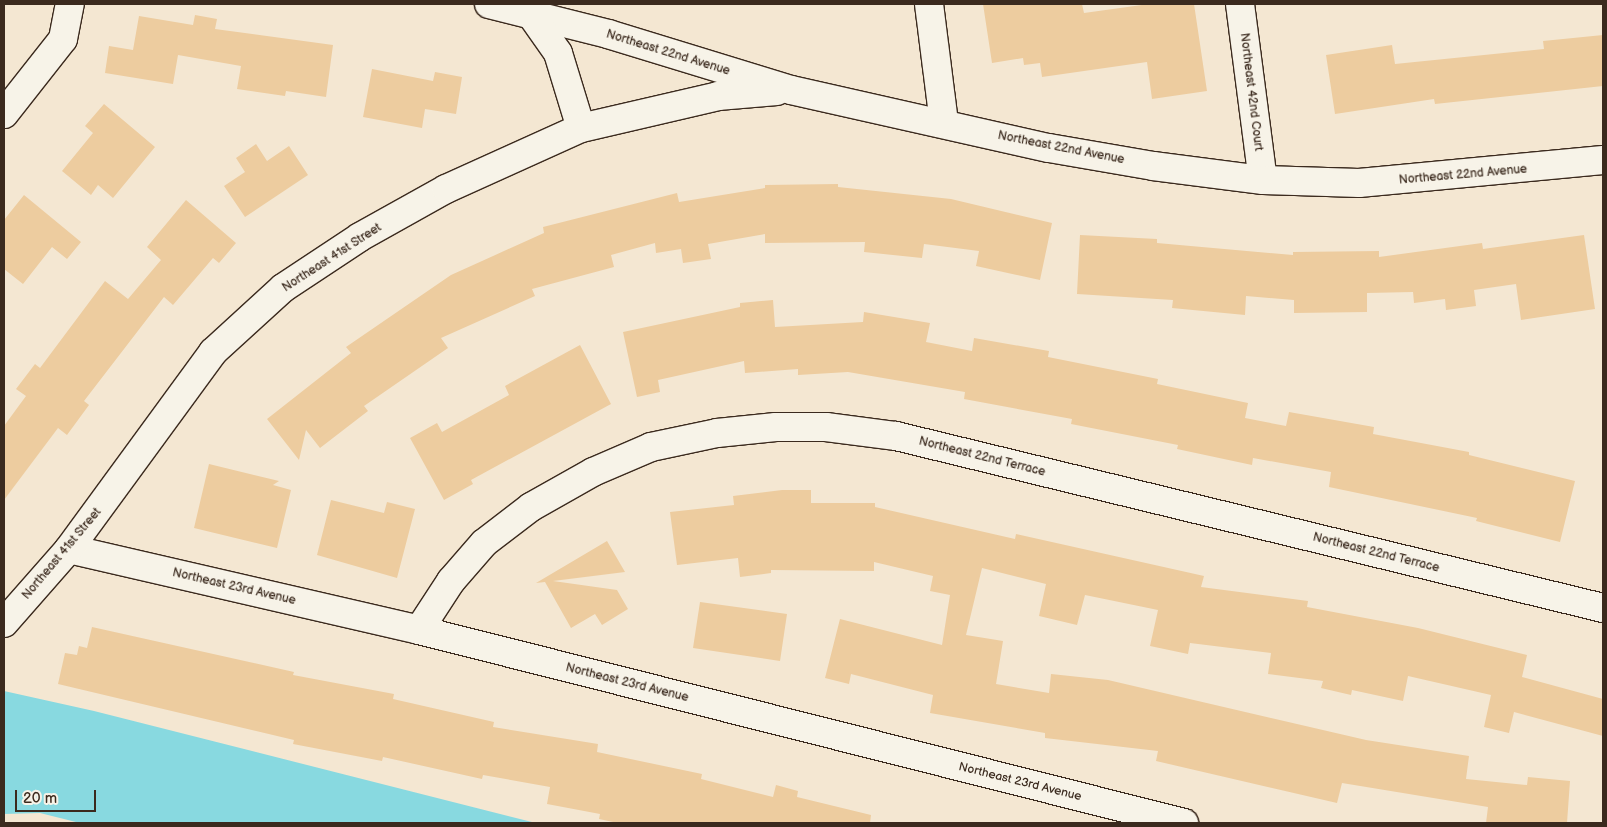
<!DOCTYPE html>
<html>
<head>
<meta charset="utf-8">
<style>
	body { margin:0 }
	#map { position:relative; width:1607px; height:827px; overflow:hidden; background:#f4e7d2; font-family:"Balsamiq Sans",sans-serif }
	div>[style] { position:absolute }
	.water>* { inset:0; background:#88d9e0 }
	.building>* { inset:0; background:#edcc9f }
	.roads { filter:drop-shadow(1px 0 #3b2a1e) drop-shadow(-1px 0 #3b2a1e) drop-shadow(0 1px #3b2a1e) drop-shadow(0 -1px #3b2a1e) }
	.minor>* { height:28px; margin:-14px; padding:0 14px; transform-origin:14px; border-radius:14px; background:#f7f3e8 }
	.tertiary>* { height:28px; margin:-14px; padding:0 14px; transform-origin:14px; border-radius:14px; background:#f7f3e8 }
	span { translate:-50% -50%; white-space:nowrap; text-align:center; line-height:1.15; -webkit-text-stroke:4px #f7f3e8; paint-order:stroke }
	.street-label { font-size:12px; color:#3b2a1e }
	.frame { position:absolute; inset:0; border:5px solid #3b2a1e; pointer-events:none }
	.scale { position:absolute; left:15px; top:790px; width:81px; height:22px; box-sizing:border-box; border:2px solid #3b2a1e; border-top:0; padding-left:6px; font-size:15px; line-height:18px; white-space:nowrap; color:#3b2a1e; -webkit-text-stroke:4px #f7f3e8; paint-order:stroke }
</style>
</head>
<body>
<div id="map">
	<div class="water">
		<i style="clip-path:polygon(4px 691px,94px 711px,536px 823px,80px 823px,40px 813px,4px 814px)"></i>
	</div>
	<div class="building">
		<i style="clip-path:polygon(983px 4px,1082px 4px,1084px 13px,1149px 4px,1194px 4px,1207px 91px,1152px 99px,1147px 62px,1042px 77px,1040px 63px,1024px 65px,1023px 58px,992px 63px)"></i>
		<i style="clip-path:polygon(195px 15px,217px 19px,215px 29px,333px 45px,326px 97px,286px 91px,285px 96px,237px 89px,241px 66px,178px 55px,173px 84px,105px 73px,109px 46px,133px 50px,139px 16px,193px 25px)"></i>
		<i style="clip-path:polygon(1603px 35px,1603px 86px,1435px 104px,1434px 99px,1335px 114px,1326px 55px,1392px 45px,1395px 64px,1544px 49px,1543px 41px)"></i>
		<i style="clip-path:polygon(372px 69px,433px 81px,435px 72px,462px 77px,456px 114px,425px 109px,422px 128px,363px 117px)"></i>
		<i style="clip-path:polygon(104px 104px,155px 147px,113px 198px,98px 185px,91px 195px,62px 171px,93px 133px,85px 126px)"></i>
		<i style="clip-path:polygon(256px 144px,267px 161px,289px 146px,308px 175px,245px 217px,224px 186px,245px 172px,236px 158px)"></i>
		<i style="clip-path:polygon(838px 184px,838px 187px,951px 199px,1052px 223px,1040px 280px,976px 266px,979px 251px,924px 244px,922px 258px,864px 252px,865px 242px,765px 243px,765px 234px,708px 244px,711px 259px,683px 263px,681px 249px,656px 253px,655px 243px,611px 255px,614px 267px,532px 289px,535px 296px,441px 338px,448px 348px,364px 406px,368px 411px,320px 448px,306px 430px,299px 460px,267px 419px,351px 353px,346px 347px,451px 275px,544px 233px,543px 227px,677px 193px,679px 202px,765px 188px,765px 185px)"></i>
		<i style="clip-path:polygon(24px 195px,81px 242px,67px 259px,52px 247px,23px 284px,4px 269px,4px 220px)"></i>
		<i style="clip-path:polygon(186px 200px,236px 243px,219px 263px,213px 258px,173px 305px,164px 297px,84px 401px,89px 405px,67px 435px,58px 428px,4px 500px,4px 426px,26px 396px,16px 389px,35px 364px,40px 368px,105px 281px,128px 299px,161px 260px,147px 247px)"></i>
		<i style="clip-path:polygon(1080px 235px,1157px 239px,1157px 243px,1293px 255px,1293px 252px,1379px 251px,1379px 257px,1482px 243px,1483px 249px,1584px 235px,1595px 309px,1521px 320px,1516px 284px,1474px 290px,1476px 306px,1446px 310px,1445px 299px,1414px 303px,1413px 292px,1367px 293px,1367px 312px,1294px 313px,1294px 300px,1246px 296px,1245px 315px,1172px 308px,1173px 300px,1077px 294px)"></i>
		<i style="clip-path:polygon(773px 300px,775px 327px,863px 322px,864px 312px,930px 323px,926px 342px,972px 351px,974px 338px,1049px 351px,1048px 357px,1158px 379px,1157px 384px,1248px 403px,1245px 418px,1286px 426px,1289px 412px,1374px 427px,1373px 434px,1469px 452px,1469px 455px,1575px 481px,1560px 542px,1476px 521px,1477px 518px,1329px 487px,1331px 472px,1253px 458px,1252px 465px,1177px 449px,1178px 445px,1071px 424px,1072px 419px,964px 399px,965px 392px,848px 372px,798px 375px,798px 369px,745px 373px,744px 361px,658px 380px,660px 392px,637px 397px,623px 332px,740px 307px,740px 303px)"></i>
		<i style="clip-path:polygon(580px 345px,611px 404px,471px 480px,473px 484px,444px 500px,410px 438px,437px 423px,442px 432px,509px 395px,505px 386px)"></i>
		<i style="clip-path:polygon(209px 464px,279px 481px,273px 485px,291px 490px,277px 548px,194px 528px)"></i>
		<i style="clip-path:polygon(782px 490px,811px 490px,811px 503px,875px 503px,875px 507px,1015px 539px,1016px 534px,1204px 576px,1201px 587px,1308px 601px,1307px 607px,1418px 628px,1527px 655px,1522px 677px,1603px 699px,1603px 736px,1514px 712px,1509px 733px,1484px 727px,1491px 695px,1408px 676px,1403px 701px,1352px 690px,1351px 695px,1321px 688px,1323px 681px,1268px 674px,1271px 653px,1190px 643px,1188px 654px,1150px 646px,1158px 610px,1085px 595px,1077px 625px,1039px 616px,1046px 584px,982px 568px,966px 635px,1003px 641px,996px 684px,1049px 693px,1051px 674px,1108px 680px,1366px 740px,1469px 756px,1466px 779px,1527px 785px,1528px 777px,1570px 781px,1567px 823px,1486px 823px,1488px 807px,1342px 783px,1337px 803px,1156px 761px,1158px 751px,1045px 738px,1045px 733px,930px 713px,933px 695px,851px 674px,849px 684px,825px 678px,840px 619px,942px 645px,950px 595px,930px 591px,933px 576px,874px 562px,874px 571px,771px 570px,771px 573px,740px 577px,738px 558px,677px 565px,670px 512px,734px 505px,733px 496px)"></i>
		<i style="clip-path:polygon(331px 500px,384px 513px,387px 502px,415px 509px,397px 578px,317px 555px)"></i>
		<i style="clip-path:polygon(607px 541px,625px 572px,553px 581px,617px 590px,628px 609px,602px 625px,595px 614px,571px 628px,545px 582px,536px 583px)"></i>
		<i style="clip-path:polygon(700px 602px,787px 614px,780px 661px,693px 648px)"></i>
		<i style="clip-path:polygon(92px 627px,294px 672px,293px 675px,394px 694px,393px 699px,494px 722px,493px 727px,598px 744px,597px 752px,702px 774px,701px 779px,773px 797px,776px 785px,798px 791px,797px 797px,871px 815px,870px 823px,618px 823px,599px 819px,600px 814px,547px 804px,550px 787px,483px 775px,482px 779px,383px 757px,382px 761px,293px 744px,294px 740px,58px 684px,65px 653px,77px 655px,79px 646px,87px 648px)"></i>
	</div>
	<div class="roads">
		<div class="minor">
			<i style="left:929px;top:4px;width:120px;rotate:82.8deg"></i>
			<i style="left:1240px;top:4px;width:177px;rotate:82.6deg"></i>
			<i style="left:4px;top:114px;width:95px;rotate:-51.8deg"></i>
			<i style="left:63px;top:39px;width:36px;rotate:-79deg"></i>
			<i style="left:69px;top:549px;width:359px;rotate:13deg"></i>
			<i style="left:419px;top:630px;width:789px;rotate:14.16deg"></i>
			<i style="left:419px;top:630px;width:59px;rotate:-56.9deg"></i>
			<i style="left:451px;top:581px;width:50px;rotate:-49deg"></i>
			<i style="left:484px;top:543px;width:59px;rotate:-37.5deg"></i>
			<i style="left:531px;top:507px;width:71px;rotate:-29.4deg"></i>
			<i style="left:593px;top:472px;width:63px;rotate:-23.3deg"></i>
			<i style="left:651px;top:447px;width:67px;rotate:-12deg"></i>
			<i style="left:717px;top:433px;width:59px;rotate:-5.8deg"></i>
			<i style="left:776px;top:427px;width:50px"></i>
			<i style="left:826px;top:427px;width:71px;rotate:7.3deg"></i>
			<i style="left:896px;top:436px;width:728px;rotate:13.67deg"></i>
		</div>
		<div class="tertiary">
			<i style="left:489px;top:4px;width:123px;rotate:14.1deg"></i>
			<i style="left:608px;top:34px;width:191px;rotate:17deg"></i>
			<i style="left:791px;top:90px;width:264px;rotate:12.7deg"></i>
			<i style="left:1049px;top:148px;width:106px;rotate:9.8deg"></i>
			<i style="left:1153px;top:166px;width:111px;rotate:7.3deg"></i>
			<i style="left:1263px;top:180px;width:96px;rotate:1.8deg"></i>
			<i style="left:1359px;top:183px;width:245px;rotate:-5.4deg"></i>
			<i style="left:532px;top:16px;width:45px;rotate:54.9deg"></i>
			<i style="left:558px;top:53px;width:78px;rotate:73deg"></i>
			<i style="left:4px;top:623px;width:98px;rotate:-48.7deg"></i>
			<i style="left:69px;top:549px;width:244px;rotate:-53.8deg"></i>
			<i style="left:213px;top:352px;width:95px;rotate:-42.4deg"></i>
			<i style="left:283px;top:288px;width:92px;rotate:-33.5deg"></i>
			<i style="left:360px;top:237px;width:98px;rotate:-29.2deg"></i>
			<i style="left:446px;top:189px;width:148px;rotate:-24.3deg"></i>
			<i style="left:581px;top:128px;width:141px;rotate:-13.1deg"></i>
			<i style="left:718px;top:96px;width:59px;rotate:-4.8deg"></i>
		</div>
	</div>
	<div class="street-label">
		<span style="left:668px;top:53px;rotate:17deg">Northeast 22nd Avenue</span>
		<span style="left:1251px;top:92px;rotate:83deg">Northeast 42nd Court</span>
		<span style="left:1061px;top:148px;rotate:11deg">Northeast 22nd Avenue</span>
		<span style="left:1463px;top:175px;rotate:-5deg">Northeast 22nd Avenue</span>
		<span style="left:332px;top:258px;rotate:-33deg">Northeast 41st Street</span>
		<span style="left:982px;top:457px;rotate:14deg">Northeast 22nd Terrace</span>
		<span style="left:1376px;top:553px;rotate:14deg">Northeast 22nd Terrace</span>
		<span style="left:62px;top:554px;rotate:-50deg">Northeast 41st Street</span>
		<span style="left:234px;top:587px;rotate:13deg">Northeast 23rd Avenue</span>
		<span style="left:627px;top:683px;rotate:14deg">Northeast 23rd Avenue</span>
		<span style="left:1020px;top:782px;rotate:14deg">Northeast 23rd Avenue</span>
	</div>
	<div class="frame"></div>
	<div class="scale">20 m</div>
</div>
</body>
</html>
